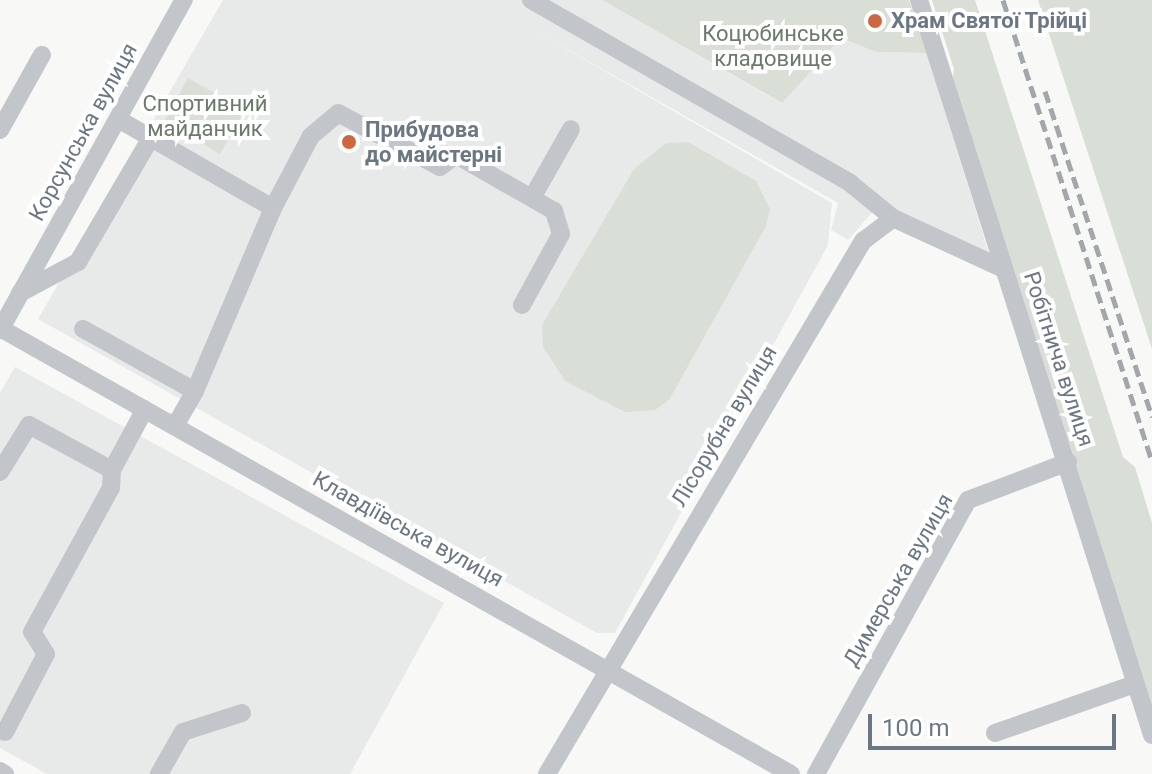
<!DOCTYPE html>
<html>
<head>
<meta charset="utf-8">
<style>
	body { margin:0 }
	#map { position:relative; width:1152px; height:774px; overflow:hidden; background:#f8f8f6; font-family:Roboto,sans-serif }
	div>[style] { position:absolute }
	.built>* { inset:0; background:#e8eae9 }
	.green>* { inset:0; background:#d9ded7 }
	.minor>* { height:18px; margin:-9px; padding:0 9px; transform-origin:9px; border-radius:9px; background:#c2c5c9 }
	.rail>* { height:5px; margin-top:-2.5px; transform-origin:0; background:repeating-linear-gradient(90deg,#a2a7ac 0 12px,transparent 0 18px) }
	.dots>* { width:22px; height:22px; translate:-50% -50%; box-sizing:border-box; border:4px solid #fff; border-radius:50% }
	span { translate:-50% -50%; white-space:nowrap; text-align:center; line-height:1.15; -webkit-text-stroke:8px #fff; paint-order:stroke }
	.poi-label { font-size:22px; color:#6b7783; font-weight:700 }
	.left { translate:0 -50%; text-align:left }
	.park-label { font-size:22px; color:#6b7b69 }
	.street-label { font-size:22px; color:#6b7783 }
	.scale { position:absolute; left:868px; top:714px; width:248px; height:36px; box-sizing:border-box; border:4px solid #6b7783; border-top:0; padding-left:10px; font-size:24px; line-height:28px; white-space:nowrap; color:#6b7783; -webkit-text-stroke:6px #fff; paint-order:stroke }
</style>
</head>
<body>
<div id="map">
	<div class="built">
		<i style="clip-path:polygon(223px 0,602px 0,781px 103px,841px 38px,876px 52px,927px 53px,989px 254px,876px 208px,848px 240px,831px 230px,838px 203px,530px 28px,832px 203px,828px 245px,615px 633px,597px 633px,38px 319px)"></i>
		<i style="clip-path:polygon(15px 367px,444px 603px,350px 774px,47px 774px,0 748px,0 393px)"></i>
	</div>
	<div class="green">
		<i style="clip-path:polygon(602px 0,909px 0,927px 53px,876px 52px,841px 38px,782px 103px)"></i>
		<i style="clip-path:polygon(932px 0,975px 0,1123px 457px,1135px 467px,1152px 523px,1152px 709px,952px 84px,954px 69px)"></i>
		<i style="clip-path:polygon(1038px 0,1152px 0,1152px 349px)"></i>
		<i style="clip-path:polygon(188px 78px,245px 110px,220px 154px,164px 121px)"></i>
		<i style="clip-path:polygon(688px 142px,756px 181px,770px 209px,766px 226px,669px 400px,655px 410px,625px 412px,565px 381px,543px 347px,542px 325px,634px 169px,666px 143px)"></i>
	</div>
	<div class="minor">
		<i style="left:531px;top:0;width:368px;rotate:29.8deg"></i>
		<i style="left:850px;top:183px;width:55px;rotate:39.1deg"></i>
		<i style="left:893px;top:218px;width:122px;rotate:24.7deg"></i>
		<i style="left:919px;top:0;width:771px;rotate:72.41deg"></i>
		<i style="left:118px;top:119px;width:179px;rotate:29.9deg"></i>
		<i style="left:273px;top:208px;width:81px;rotate:-62.2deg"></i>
		<i style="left:311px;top:136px;width:35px;rotate:-40deg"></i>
		<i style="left:338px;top:113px;width:115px;rotate:27.9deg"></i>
		<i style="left:440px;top:167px;width:20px;rotate:-37deg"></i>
		<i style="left:456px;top:155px;width:113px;rotate:29.7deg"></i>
		<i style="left:554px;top:211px;width:24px;rotate:73deg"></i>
		<i style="left:561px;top:234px;width:81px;rotate:118.8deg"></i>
		<i style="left:0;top:130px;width:86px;rotate:-60.8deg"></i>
		<i style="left:532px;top:198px;width:79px;rotate:-60.5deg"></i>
		<i style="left:20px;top:293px;width:66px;rotate:-28.1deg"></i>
		<i style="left:78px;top:262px;width:140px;rotate:-59.6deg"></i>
		<i style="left:0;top:328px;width:908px;rotate:29.42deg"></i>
		<i style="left:83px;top:329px;width:128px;rotate:29deg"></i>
		<i style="left:195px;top:391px;width:40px;rotate:119.7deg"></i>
		<i style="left:0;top:330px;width:378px;rotate:-60.9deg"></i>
		<i style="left:195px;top:391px;width:199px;rotate:-66.9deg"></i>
		<i style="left:0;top:472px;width:55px;rotate:-58.3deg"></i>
		<i style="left:29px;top:425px;width:94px;rotate:28.5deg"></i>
		<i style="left:112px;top:470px;width:69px;rotate:-61.6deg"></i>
		<i style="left:5px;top:732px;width:88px;rotate:-62.3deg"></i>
		<i style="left:46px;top:654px;width:26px;rotate:-122deg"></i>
		<i style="left:32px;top:632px;width:164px;rotate:-61.3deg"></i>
		<i style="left:111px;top:488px;width:18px;rotate:-87deg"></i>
		<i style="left:995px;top:733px;width:148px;rotate:-19.3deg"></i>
		<i style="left:0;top:771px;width:6px;rotate:31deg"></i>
		<i style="left:159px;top:774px;width:48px;rotate:-60.3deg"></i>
		<i style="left:183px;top:732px;width:62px;rotate:-17.9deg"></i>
		<i style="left:547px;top:774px;width:620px;rotate:-59.34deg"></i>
		<i style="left:863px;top:241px;width:38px;rotate:-37deg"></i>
		<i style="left:816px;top:774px;width:313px;rotate:-61deg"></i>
		<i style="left:968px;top:500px;width:107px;rotate:-20.8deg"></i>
	</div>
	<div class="rail">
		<i style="left:1003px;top:0;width:484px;rotate:72.1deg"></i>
		<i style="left:1045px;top:91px;width:343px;rotate:71.8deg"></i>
	</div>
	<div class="dots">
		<i style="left:875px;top:21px;background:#ce6740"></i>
		<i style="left:349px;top:142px;background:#ce6740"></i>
	</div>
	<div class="poi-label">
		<span class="left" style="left:891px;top:21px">Храм Святої Трійці</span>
		<span class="left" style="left:365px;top:142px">Прибудова<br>до майстерні</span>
	</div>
	<div class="park-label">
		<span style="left:773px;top:46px">Коцюбинське<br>кладовище</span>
		<span style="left:205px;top:116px">Спортивний<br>майданчик</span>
	</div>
	<div class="street-label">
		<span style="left:83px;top:132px;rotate:-61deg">Корсунська вулиця</span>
		<span style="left:1059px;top:359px;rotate:72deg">Робітнича вулиця</span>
		<span style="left:724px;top:426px;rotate:-59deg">Лісорубна вулиця</span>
		<span style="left:408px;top:529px;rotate:29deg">Клавдіївська вулиця</span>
		<span style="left:898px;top:580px;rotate:-60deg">Димерська вулиця</span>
	</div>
	<div class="scale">100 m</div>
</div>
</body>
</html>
